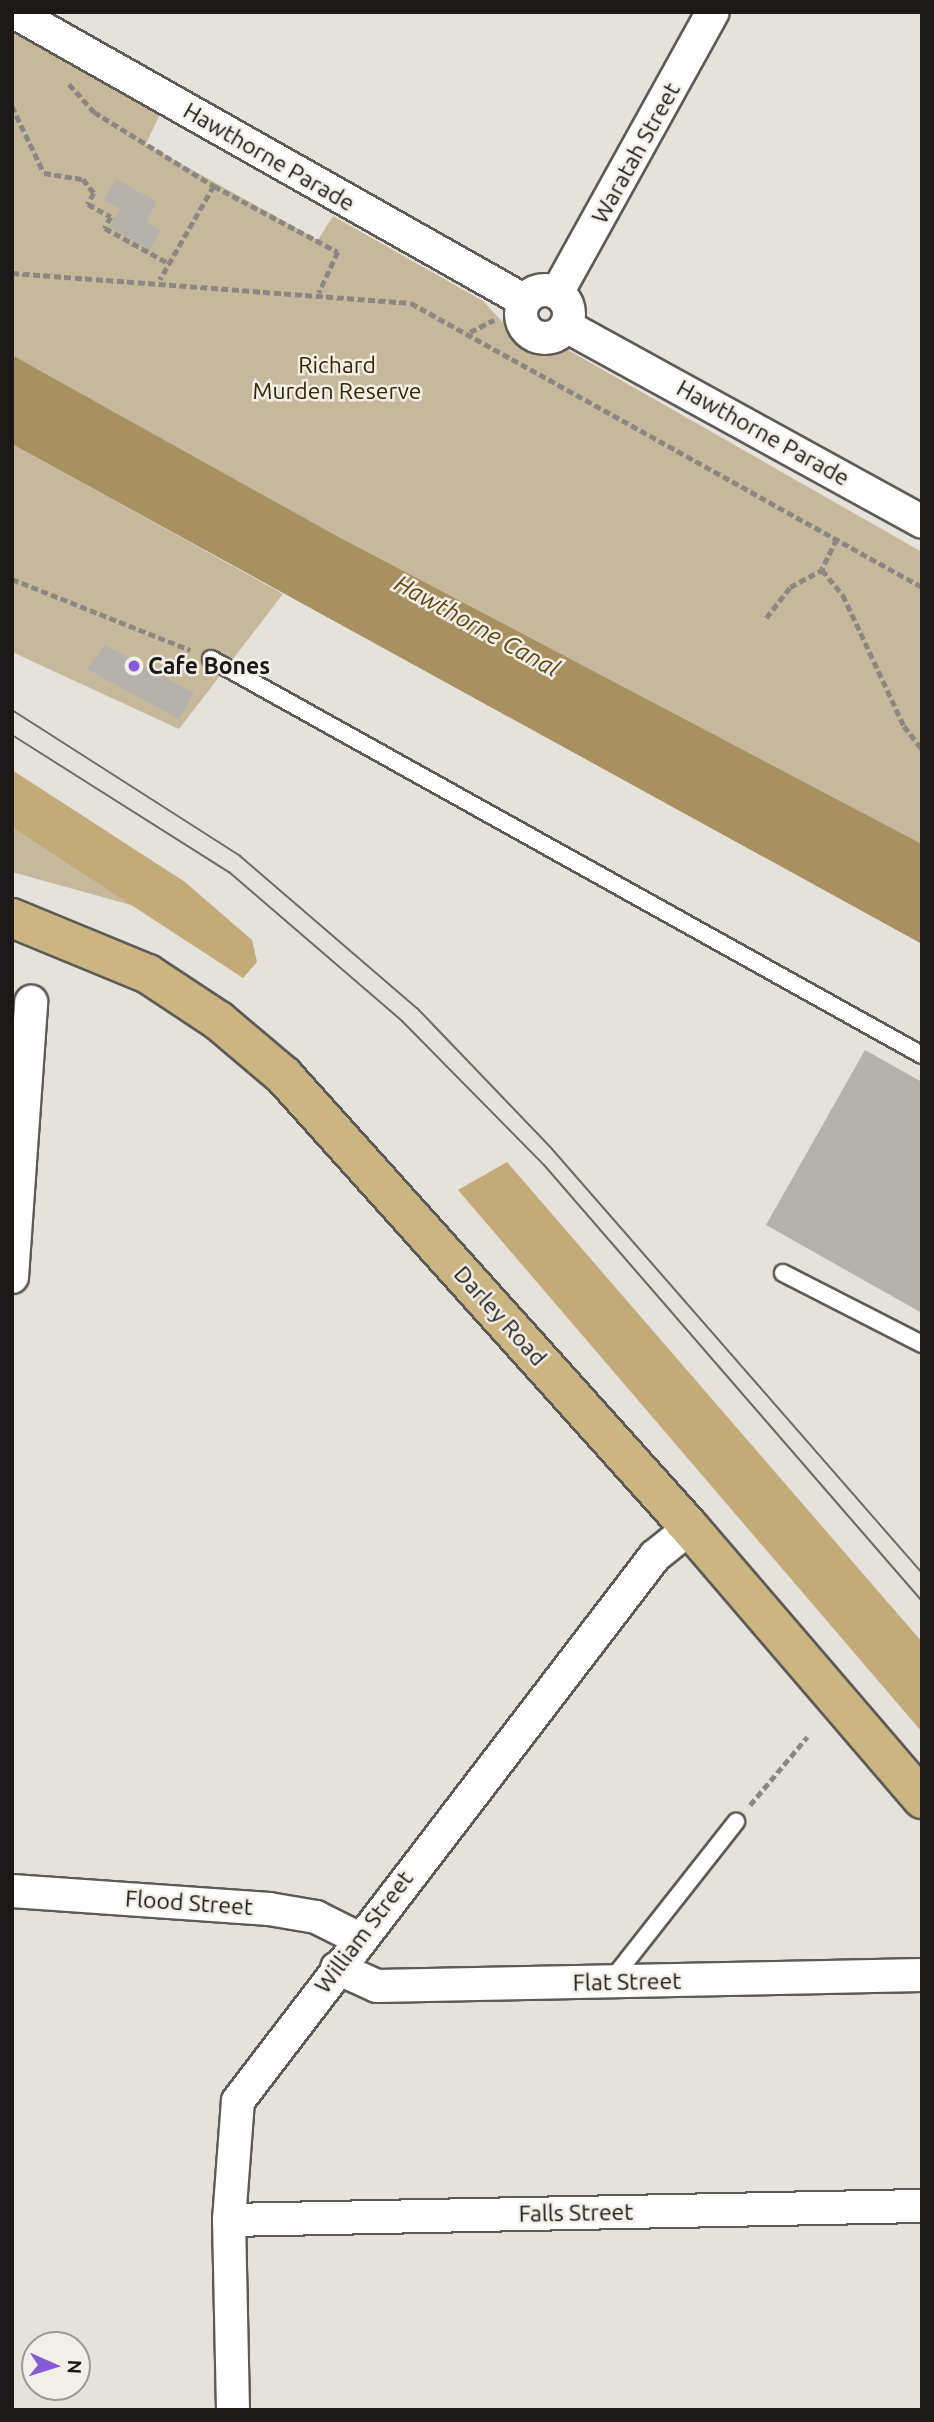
<!DOCTYPE html>
<html>
<head>
<meta charset="utf-8">
<style>
	body { margin:0 }
	#map { position:relative; width:934px; height:2422px; overflow:hidden; background:#e5e2dc; font-family:Ubuntu,sans-serif }
	div>[style] { position:absolute }
	.green>* { inset:0; background:#c6b89a }
	.forest>* { inset:0; background:#c2aa79 }
	.water>* { inset:0; background:#a89161 }
	.building>* { inset:0; background:#b4b1ab }
	.path>* { height:4.5px; margin-top:-2.25px; transform-origin:0; background:repeating-linear-gradient(90deg,#8b8884 0 7px,transparent 0 10.5px) }
	.roads { filter:drop-shadow(2px 0 #5d5b55) drop-shadow(-2px 0 #5d5b55) drop-shadow(0 2px #5d5b55) drop-shadow(0 -2px #5d5b55) }
	.lane>* { height:16px; margin:-8px; padding:0 8px; transform-origin:8px; border-radius:8px; background:#fff }
	.street>* { height:32px; margin:-16px; padding:0 16px; transform-origin:16px; border-radius:16px; background:#fff }
	.street>.ring { margin:-16px; padding:0; box-sizing:content-box; background:none; border:32px solid #fff; border-radius:50% }
	.primary>* { height:38px; margin:-19px; padding:0 19px; transform-origin:19px; border-radius:19px; background:#cbb683 }
	.tram>* { height:2px; margin:-1px; padding:0 1px; transform-origin:1px; border-radius:1px; background:#6c6a67 }
	.dots>* { width:19px; height:19px; translate:-50% -50%; box-sizing:border-box; border:4px solid #f2efe9; border-radius:50% }
	span { translate:-50% -50%; white-space:nowrap; text-align:center; line-height:1.15; -webkit-text-stroke:5px #f2efe9; paint-order:stroke }
	.street-label { font-size:23px; color:#1a1917 }
	.park-label { font-size:23px; color:#362600 }
	.poi-label { font-size:23px; color:#1a1917; font-weight:700 }
	.left { translate:0 -50%; text-align:left }
	.water-label { font-size:24px; color:#5f4809; font-style:italic }
	.frame { position:absolute; inset:0; border:14px solid #1a1917; pointer-events:none }
	.north { position:absolute; left:21px; top:2331px; width:70px; height:70px; box-sizing:border-box; background:#f2efe9; border:2px solid #9c9995; border-radius:50%; rotate:93deg; font-size:19px; font-weight:700; line-height:28px; text-align:center; color:#1a1917 }
	.north::after { content:''; display:block; margin:auto; width:24px; height:32px; background:#855cd6; clip-path:polygon(50% 0,100% 100%,50% 72%,0 100%) }
</style>
</head>
<body>
<div id="map">
	<div class="green">
		<i style="clip-path:polygon(12px 29px,161px 112px,146px 144px,318px 240px,333px 216px,483px 301px,515px 335px,554px 342px,922px 552px,922px 844px,337px 536px,12px 355px)"></i>
		<i style="clip-path:polygon(12px 444px,283px 594px,179px 729px,12px 652px)"></i>
		<i style="clip-path:polygon(12px 827px,142px 908px,12px 872px)"></i>
	</div>
	<div class="forest">
		<i style="clip-path:polygon(12px 770px,185px 882px,252px 940px,257px 962px,243px 978px,12px 827px)"></i>
		<i style="clip-path:polygon(507px 1162px,922px 1642px,922px 1732px,458px 1190px)"></i>
	</div>
	<div class="water">
		<i style="clip-path:polygon(12px 355px,337px 536px,922px 844px,922px 944px,12px 444px)"></i>
	</div>
	<div class="building">
		<i style="clip-path:polygon(116px 179px,157px 202px,146px 222px,161px 230px,150px 250px,109px 227px,120px 209px,103px 200px)"></i>
		<i style="clip-path:polygon(105px 645px,194px 693px,179px 719px,87px 669px)"></i>
		<i style="clip-path:polygon(865px 1050px,922px 1082px,922px 1313px,766px 1225px)"></i>
	</div>
	<div class="path">
		<i style="left:69px;top:84px;width:38px;rotate:48deg"></i>
		<i style="left:94px;top:112px;width:141px;rotate:31.7deg"></i>
		<i style="left:214px;top:186px;width:108px;rotate:119.9deg"></i>
		<i style="left:12px;top:106px;width:74px;rotate:64.5deg"></i>
		<i style="left:44px;top:173px;width:39px;rotate:9deg"></i>
		<i style="left:83px;top:179px;width:18px;rotate:52deg"></i>
		<i style="left:94px;top:193px;width:13px;rotate:119deg"></i>
		<i style="left:88px;top:204px;width:26px;rotate:29deg"></i>
		<i style="left:111px;top:217px;width:13px;rotate:119deg"></i>
		<i style="left:105px;top:228px;width:74px;rotate:29deg"></i>
		<i style="left:214px;top:186px;width:140px;rotate:28deg"></i>
		<i style="left:338px;top:252px;width:45px;rotate:114.9deg"></i>
		<i style="left:12px;top:273px;width:400px;rotate:4.3deg"></i>
		<i style="left:411px;top:303px;width:585px;rotate:29.06deg"></i>
		<i style="left:470px;top:332px;width:27px;rotate:-27deg"></i>
		<i style="left:837px;top:539px;width:34px;rotate:116deg"></i>
		<i style="left:822px;top:570px;width:33px;rotate:50deg"></i>
		<i style="left:843px;top:595px;width:145px;rotate:65deg"></i>
		<i style="left:904px;top:726px;width:29px;rotate:52deg"></i>
		<i style="left:12px;top:579px;width:192px;rotate:21.7deg"></i>
		<i style="left:766px;top:618px;width:39px;rotate:-52deg"></i>
		<i style="left:790px;top:587px;width:36px;rotate:-28deg"></i>
		<i style="left:750px;top:1805px;width:89px;rotate:-50deg"></i>
	</div>
	<div class="roads">
		<div class="lane">
			<i style="left:211px;top:659px;width:814px;rotate:29.12deg"></i>
			<i style="left:783px;top:1273px;width:156px;rotate:27.1deg"></i>
			<i style="left:610px;top:1982px;width:204px;rotate:-51.8deg"></i>
		</div>
		<div class="street">
			<i style="left:14px;top:12px;width:587px;rotate:29.49deg"></i>
			<i class="ring" style="left:521px;top:290px;width:16px;height:16px"></i>
			<i style="left:557px;top:293px;width:321px;rotate:-61deg"></i>
			<i style="left:566px;top:326px;width:406px;rotate:28.8deg"></i>
			<i style="left:12px;top:1277px;width:276px;rotate:-86deg"></i>
			<i style="left:12px;top:1891px;width:258px;rotate:4deg"></i>
			<i style="left:269px;top:1909px;width:48px;rotate:9.7deg"></i>
			<i style="left:316px;top:1917px;width:49px;rotate:26.6deg"></i>
			<i style="left:337px;top:1968px;width:44px;rotate:24.2deg"></i>
			<i style="left:377px;top:1986px;width:545px;rotate:-1.16deg"></i>
			<i style="left:229px;top:2220px;width:693px;rotate:-1.16deg"></i>
			<i style="left:233px;top:2410px;width:190px;rotate:-91.2deg"></i>
			<i style="left:229px;top:2220px;width:119px;rotate:-85.7deg"></i>
			<i style="left:238px;top:2101px;width:686px;rotate:-52.58deg"></i>
			<i style="left:655px;top:1556px;width:45px;rotate:-38.7deg"></i>
		</div>
		<div class="primary">
			<i style="left:12px;top:918px;width:147px;rotate:22.4deg"></i>
			<i style="left:148px;top:974px;width:85px;rotate:33.5deg"></i>
			<i style="left:219px;top:1021px;width:85px;rotate:40.2deg"></i>
			<i style="left:284px;top:1076px;width:608px;rotate:48.07deg"></i>
			<i style="left:690px;top:1528px;width:357px;rotate:49.4deg"></i>
		</div>
	</div>
	<div class="tram">
		<i style="left:12px;top:710px;width:271px;rotate:32.6deg"></i>
		<i style="left:240px;top:856px;width:233px;rotate:40.7deg"></i>
		<i style="left:417px;top:1008px;width:195px;rotate:46.2deg"></i>
		<i style="left:552px;top:1149px;width:563px;rotate:48.89deg"></i>
		<i style="left:12px;top:735px;width:257px;rotate:32.3deg"></i>
		<i style="left:229px;top:872px;width:228px;rotate:40.7deg"></i>
		<i style="left:402px;top:1021px;width:202px;rotate:45.4deg"></i>
		<i style="left:544px;top:1165px;width:577px;rotate:49.08deg"></i>
	</div>
	<div class="dots">
		<i style="left:134px;top:666px;background:#855cd6"></i>
	</div>
	<div class="street-label">
		<span style="left:636px;top:153px;rotate:-61deg">Waratah Street</span>
		<span style="left:269px;top:157px;rotate:30deg">Hawthorne Parade</span>
		<span style="left:763px;top:433px;rotate:29deg">Hawthorne Parade</span>
		<span style="left:500px;top:1316px;rotate:48deg">Darley Road</span>
		<span style="left:189px;top:1903px;rotate:4deg">Flood Street</span>
		<span style="left:364px;top:1932px;rotate:-53deg">William Street</span>
		<span style="left:627px;top:1982px;rotate:-1deg">Flat Street</span>
		<span style="left:576px;top:2213px;rotate:-1deg">Falls Street</span>
	</div>
	<div class="park-label">
		<span style="left:337px;top:378px">Richard<br>Murden Reserve</span>
	</div>
	<div class="poi-label">
		<span class="left" style="left:148px;top:666px">Cafe Bones</span>
	</div>
	<div class="water-label">
		<span style="left:477px;top:626px;rotate:29deg">Hawthorne Canal</span>
	</div>
	<div class="frame"></div>
	<div class="north">N</div>
</div>
</body>
</html>
